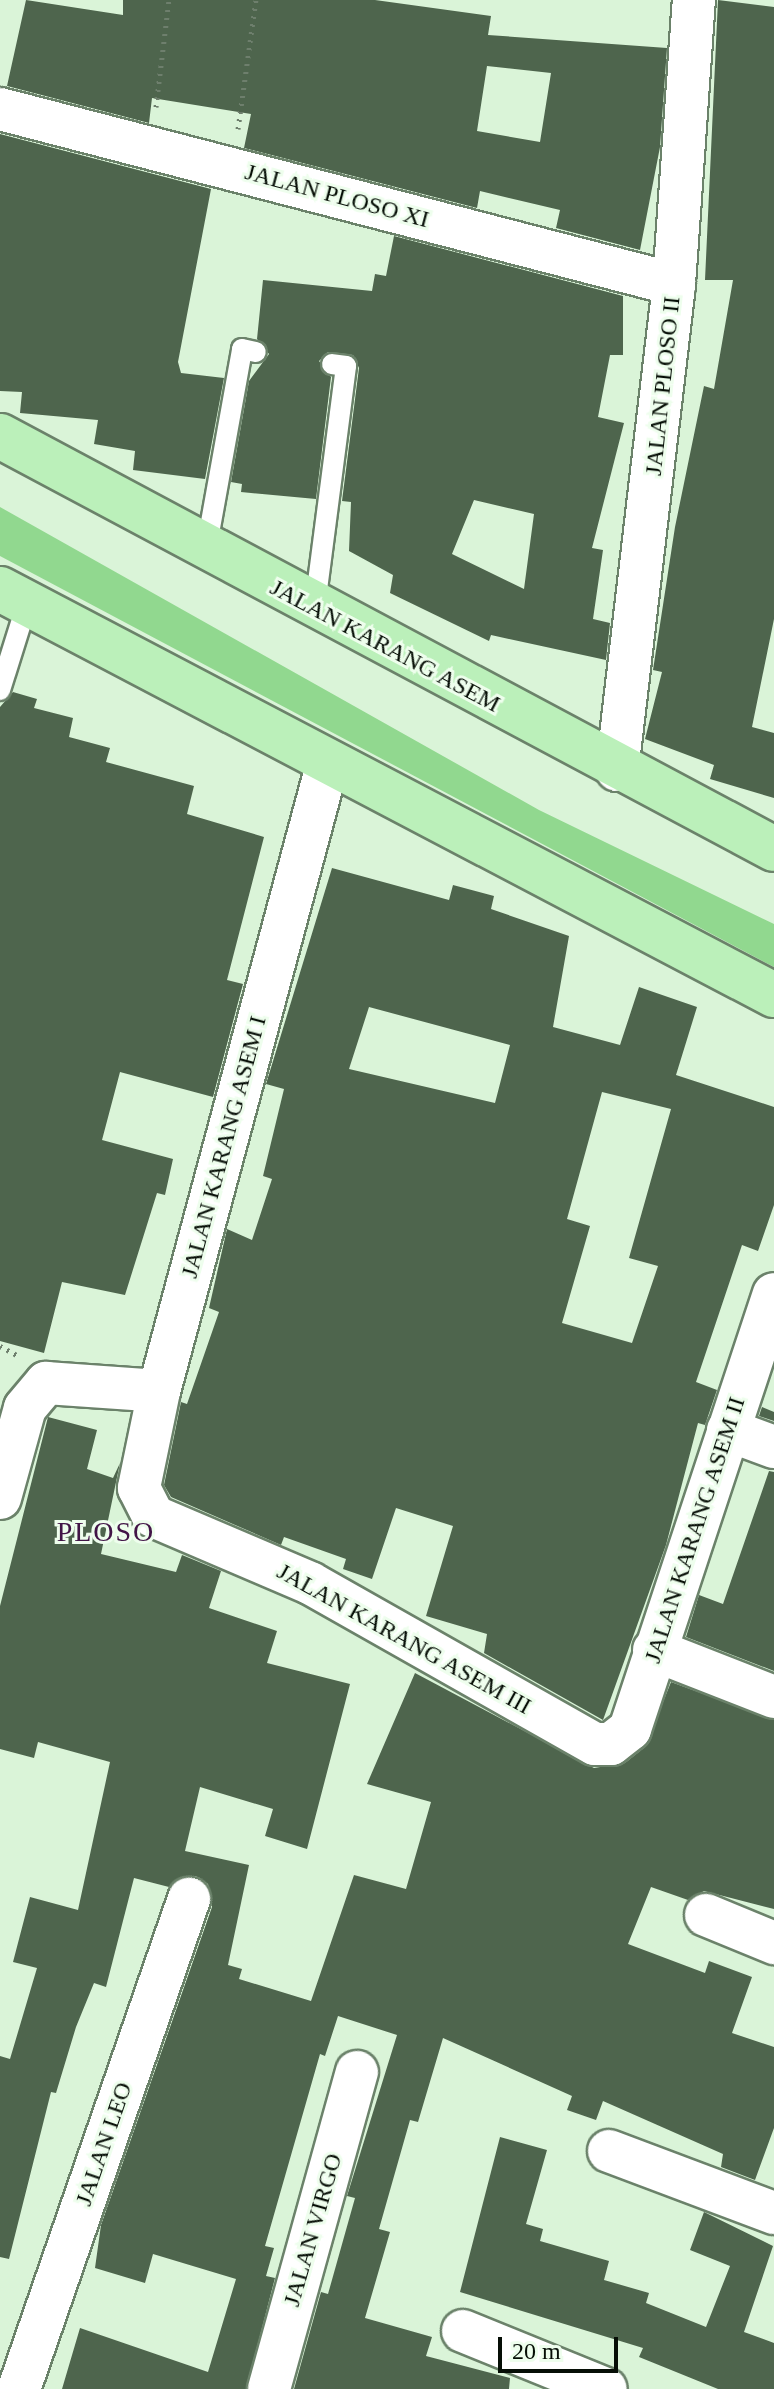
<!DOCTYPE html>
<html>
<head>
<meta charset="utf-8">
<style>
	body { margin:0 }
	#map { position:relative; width:774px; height:2389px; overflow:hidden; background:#daf4d8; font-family:"Times New Roman",serif }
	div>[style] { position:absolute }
	.water>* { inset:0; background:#91d88f }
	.building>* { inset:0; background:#4e654d }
	.path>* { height:5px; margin-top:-2.5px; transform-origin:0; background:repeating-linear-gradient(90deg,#6e7f6d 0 2px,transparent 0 8px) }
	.roads { filter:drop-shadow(2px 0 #6b826a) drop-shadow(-2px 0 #6b826a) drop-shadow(0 2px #6b826a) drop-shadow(0 -2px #6b826a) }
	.lane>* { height:20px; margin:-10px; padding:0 10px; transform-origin:10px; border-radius:10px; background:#fff }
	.street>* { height:42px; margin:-21px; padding:0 21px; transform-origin:21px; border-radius:21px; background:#fff }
	.primary>* { height:44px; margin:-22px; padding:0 22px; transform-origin:22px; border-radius:22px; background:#bbf0ba }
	span { translate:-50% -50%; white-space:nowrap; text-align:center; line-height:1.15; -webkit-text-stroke:6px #eefeed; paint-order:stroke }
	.street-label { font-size:24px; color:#060e06 }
	.quarter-label { font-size:28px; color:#421547; letter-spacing:2px }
	.scale { position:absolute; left:498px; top:2337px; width:120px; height:36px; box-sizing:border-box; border:4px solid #060e06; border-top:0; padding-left:10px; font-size:24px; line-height:28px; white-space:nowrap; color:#060e06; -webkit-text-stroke:6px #eefeed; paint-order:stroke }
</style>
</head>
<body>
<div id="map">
	<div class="water">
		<i style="clip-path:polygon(0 507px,539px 810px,774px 924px,774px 967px,0 556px)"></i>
	</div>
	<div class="building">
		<i style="clip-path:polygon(evenodd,26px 0,123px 15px,123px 0,375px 0,491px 16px,488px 35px,667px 48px,660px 147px,640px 250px,556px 228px,560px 210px,480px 191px,477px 208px,244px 148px,251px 114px,152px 98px,149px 123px,7px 86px,26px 0,487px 66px,551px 73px,540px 142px,477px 131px,487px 66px)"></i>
		<i style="clip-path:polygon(718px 0,774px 7px,774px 619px,752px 727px,774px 733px,774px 798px,710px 779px,714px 765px,645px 739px,662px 672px,653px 670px,675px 527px,704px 386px,714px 389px,733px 280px,705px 280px)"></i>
		<i style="clip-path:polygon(0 134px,211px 189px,178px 362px,181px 373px,224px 378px,205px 479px,133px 470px,135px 451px,94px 444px,98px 420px,20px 413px,22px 392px,0 391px)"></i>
		<i style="clip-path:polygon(evenodd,394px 236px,623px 296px,623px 355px,610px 355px,598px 417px,624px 423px,592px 548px,603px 550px,593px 619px,610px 623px,606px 660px,491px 635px,489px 641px,390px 593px,393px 575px,349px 551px,351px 502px,342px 501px,359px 368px,353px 355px,328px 352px,319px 361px,331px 377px,316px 499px,241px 492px,242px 484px,231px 482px,249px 381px,269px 354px,257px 339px,263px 280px,372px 291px,375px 274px,386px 276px,394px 236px,474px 500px,534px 514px,524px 589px,452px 554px,474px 500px)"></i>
		<i style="clip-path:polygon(13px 692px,37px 699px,34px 708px,73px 718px,69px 737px,110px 748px,106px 762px,194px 786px,187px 814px,264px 837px,227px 980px,243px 984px,213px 1097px,120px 1072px,102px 1140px,173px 1159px,165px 1195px,157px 1193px,125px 1295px,62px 1282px,44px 1353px,0 1341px,0 707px)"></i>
		<i style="clip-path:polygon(evenodd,332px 868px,449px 900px,453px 885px,494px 896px,491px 909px,569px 936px,553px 1027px,620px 1045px,639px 987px,697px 1007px,676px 1075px,774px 1107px,774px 1205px,758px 1251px,742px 1245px,696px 1382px,717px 1390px,705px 1425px,698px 1423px,666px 1545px,603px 1720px,484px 1653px,487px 1634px,426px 1616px,453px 1526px,396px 1508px,372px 1579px,343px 1569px,346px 1559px,284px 1537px,281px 1545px,171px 1497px,164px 1485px,181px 1402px,187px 1404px,219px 1312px,209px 1308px,227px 1229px,252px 1240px,272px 1179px,263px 1176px,284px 1089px,266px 1084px,332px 868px,369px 1007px,510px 1045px,495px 1103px,349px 1069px,369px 1007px,332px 868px,602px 1092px,671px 1109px,629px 1258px,658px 1266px,632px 1343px,562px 1323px,590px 1226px,567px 1219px,602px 1092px)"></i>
		<i style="clip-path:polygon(762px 1407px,774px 1412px,774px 1421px,759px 1416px)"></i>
		<i style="clip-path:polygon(48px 1417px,97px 1430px,87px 1469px,113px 1478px,120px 1463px,101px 1554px,176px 1572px,182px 1555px,221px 1571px,209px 1608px,277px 1631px,267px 1663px,350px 1684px,307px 1849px,265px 1836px,273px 1809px,200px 1787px,185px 1851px,249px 1865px,228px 1965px,242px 1969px,239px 1979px,311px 2001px,354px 1875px,406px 1889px,431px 1802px,367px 1784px,415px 1673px,594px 1768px,625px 1763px,645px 1747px,671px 1682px,774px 1720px,774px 1909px,704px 1891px,688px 1900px,651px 1887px,628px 1944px,705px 1973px,709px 1961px,752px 1977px,732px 2033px,774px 2047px,774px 2128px,755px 2180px,721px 2167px,723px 2154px,603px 2101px,596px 2120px,567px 2110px,572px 2096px,443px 2038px,418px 2122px,410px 2120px,379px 2229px,390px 2232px,365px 2318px,432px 2337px,426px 2356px,510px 2378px,509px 2389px,294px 2389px,321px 2292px,328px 2294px,355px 2198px,347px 2196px,397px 2035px,338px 2016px,325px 2056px,320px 2054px,265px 2246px,274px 2248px,266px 2276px,275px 2278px,246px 2389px,62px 2389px,80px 2328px,208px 2372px,236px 2279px,153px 2254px,145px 2283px,95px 2268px,101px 2225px,212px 1907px,208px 1884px,196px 1876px,169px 1887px,134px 1878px,106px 1987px,94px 1983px,76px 2027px,56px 2093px,51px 2092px,9px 2259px,0 2257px,0 2056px,10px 2059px,37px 1968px,13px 1962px,30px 1897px,78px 1910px,110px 1762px,38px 1742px,34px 1758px,0 1749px,0 1606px)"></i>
		<i style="clip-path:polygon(769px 1471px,774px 1472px,774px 1671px,686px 1637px,699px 1595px,723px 1604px)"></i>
		<i style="clip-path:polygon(500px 2137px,547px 2150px,526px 2224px,543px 2229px,540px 2241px,609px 2261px,604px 2280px,649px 2293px,646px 2303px,706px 2327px,730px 2266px,690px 2250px,704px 2212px,773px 2246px,744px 2332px,774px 2343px,774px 2389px,718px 2389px,639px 2357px,643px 2348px,460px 2292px)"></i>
	</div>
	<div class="path">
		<i style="left:156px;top:107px;width:108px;rotate:-83.1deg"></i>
		<i style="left:238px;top:129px;width:130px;rotate:-82.1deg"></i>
		<i style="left:0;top:1346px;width:19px;rotate:28deg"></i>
	</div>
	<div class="roads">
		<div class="lane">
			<i style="left:206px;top:550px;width:204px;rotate:-79.8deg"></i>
			<i style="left:242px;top:349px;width:14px;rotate:12deg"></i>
			<i style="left:315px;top:605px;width:241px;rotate:-82.6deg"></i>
			<i style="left:346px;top:366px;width:14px;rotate:-172deg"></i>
			<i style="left:0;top:690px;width:90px;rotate:-72.6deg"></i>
		</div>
		<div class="street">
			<i style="left:0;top:109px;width:696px;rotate:14.56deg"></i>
			<i style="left:617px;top:770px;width:489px;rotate:-83.3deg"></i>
			<i style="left:674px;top:284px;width:285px;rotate:-86deg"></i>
			<i style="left:159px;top:1391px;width:99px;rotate:101.7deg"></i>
			<i style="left:139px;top:1488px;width:31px;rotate:63deg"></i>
			<i style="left:153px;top:1516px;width:171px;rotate:23.1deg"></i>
			<i style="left:310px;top:1583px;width:327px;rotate:29.5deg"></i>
			<i style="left:595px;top:1744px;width:16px"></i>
			<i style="left:611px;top:1744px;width:24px;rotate:-38deg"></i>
			<i style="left:630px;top:1729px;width:458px;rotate:-71.7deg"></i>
			<i style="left:728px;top:1430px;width:49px;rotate:20.3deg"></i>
			<i style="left:0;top:1498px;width:93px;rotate:-74.5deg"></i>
			<i style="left:25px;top:1408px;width:33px;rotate:-50deg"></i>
			<i style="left:46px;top:1383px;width:113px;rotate:4deg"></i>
			<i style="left:159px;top:1391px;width:651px;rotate:-74.96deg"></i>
			<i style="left:654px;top:1650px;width:129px;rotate:21.4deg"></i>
			<i style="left:706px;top:1915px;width:74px;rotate:22.4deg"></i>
			<i style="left:609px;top:2151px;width:176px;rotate:20.6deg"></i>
			<i style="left:463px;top:2331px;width:154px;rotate:22.1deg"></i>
			<i style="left:19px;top:2389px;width:519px;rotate:-70.87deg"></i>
			<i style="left:269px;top:2389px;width:329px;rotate:-74.5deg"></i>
		</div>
		<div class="primary">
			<i style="left:0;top:436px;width:877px;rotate:28.08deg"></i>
			<i style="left:0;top:589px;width:874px;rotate:27.68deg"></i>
		</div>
	</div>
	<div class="street-label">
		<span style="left:337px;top:196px;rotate:15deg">JALAN PLOSO XI</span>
		<span style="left:663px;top:386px;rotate:-84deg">JALAN PLOSO II</span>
		<span style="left:385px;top:646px;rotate:28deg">JALAN KARANG ASEM</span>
		<span style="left:224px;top:1147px;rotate:-75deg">JALAN KARANG ASEM I</span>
		<span style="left:695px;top:1530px;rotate:-72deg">JALAN KARANG ASEM II</span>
		<span style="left:404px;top:1639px;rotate:29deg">JALAN KARANG ASEM III</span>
		<span style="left:104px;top:2144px;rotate:-71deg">JALAN LEO</span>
		<span style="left:313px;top:2230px;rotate:-74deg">JALAN VIRGO</span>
	</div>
	<div class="quarter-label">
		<span style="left:106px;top:1532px">PLOSO</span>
	</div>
	<div class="scale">20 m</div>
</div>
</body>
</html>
